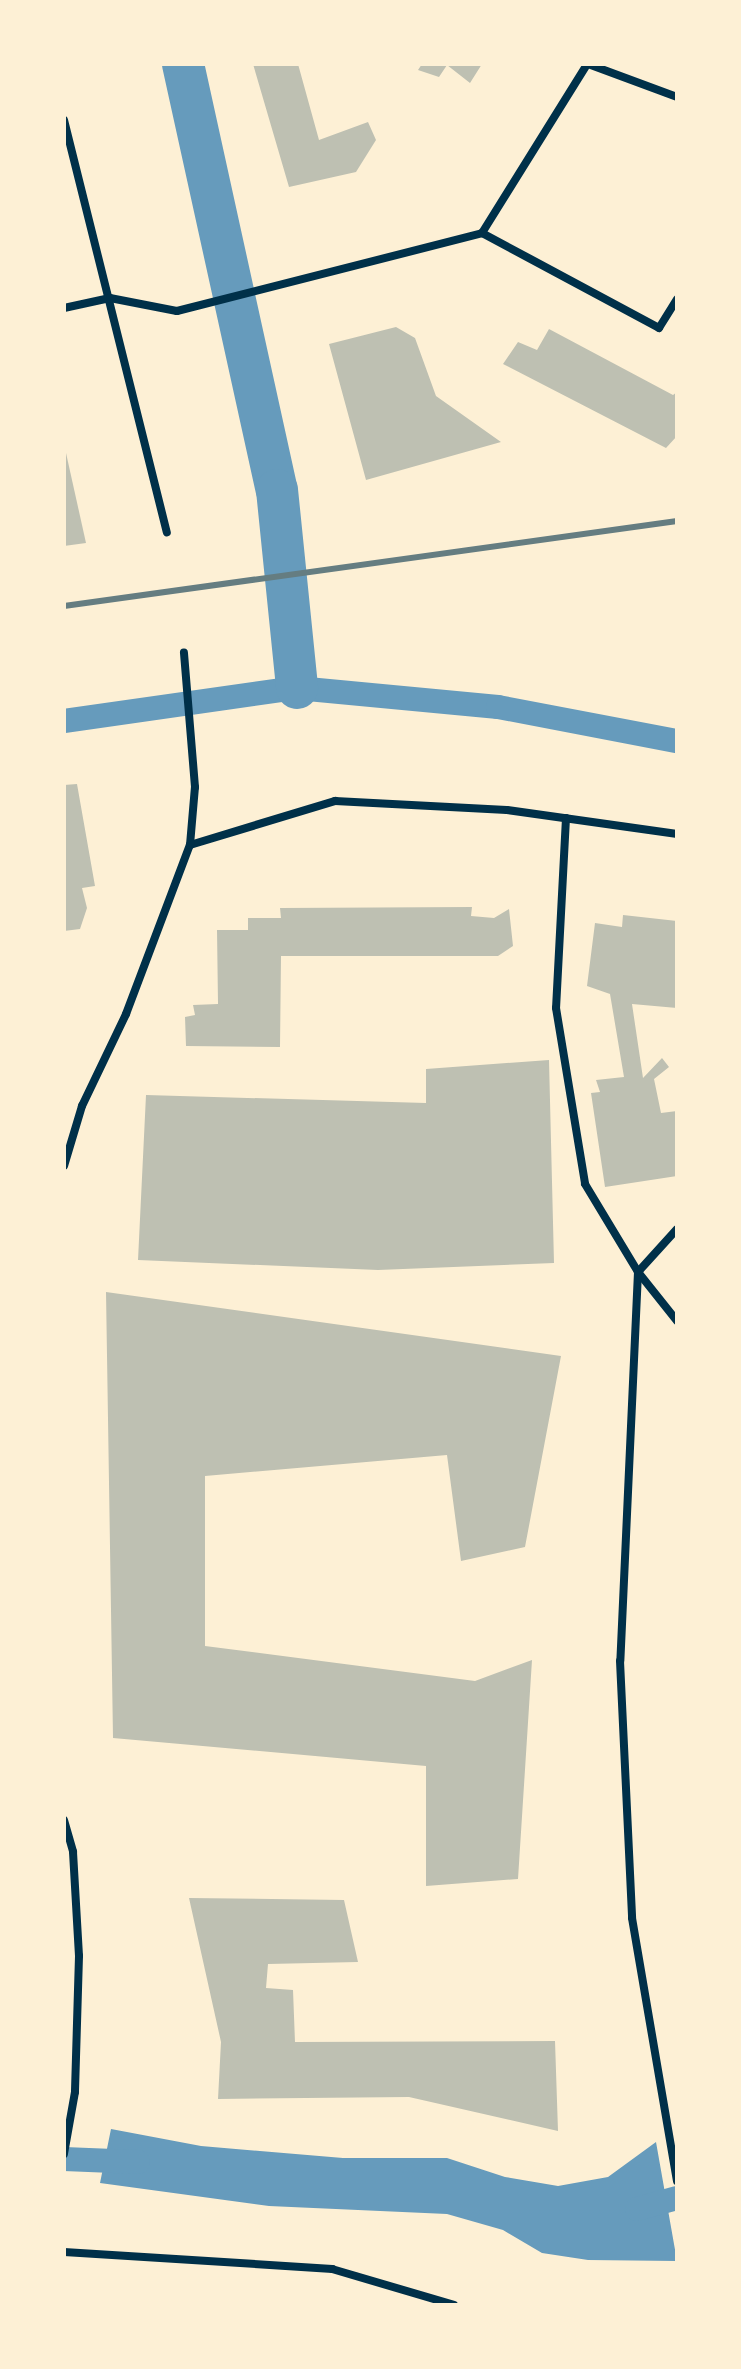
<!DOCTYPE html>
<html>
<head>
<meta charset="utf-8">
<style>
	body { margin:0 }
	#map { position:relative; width:741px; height:2369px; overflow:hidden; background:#fdf0d5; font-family:Commissioner,sans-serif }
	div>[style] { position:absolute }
	.water>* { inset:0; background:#669bbc }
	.canal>* { height:24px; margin:-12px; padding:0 12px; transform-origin:12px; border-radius:12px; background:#669bbc }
	.river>* { height:42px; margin:-21px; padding:0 21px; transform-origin:21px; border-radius:21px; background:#669bbc }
	.building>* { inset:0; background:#bec0b2 }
	.minor>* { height:8px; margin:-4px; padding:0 4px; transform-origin:4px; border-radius:4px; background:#003049 }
	.rail>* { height:6px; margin:-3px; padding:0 3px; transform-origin:3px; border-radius:3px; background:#657d81 }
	span { translate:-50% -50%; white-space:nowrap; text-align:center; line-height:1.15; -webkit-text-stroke:8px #fdf0d5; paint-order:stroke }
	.frame { position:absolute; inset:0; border:66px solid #fdf0d5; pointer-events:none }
</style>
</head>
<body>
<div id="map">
	<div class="water">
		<i style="clip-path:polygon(111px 2129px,201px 2146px,343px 2158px,447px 2158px,505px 2177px,558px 2186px,608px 2177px,656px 2142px,677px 2261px,588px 2260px,542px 2253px,503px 2230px,447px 2214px,269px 2206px,100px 2183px)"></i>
	</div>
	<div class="canal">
		<i style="left:64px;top:721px;width:235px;rotate:-8.1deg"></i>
		<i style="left:297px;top:688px;width:202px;rotate:5.4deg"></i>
		<i style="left:498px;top:707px;width:182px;rotate:10.8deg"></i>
		<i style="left:64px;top:2159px;width:74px;rotate:2.3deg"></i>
		<i style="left:637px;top:2209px;width:41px;rotate:-15.4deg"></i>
	</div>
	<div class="river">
		<i style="left:183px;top:64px;width:436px;rotate:77.6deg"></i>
		<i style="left:277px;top:490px;width:199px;rotate:84.2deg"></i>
	</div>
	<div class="building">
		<i style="clip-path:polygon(253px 64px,298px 64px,319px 140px,368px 122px,376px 140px,356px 172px,289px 187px)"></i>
		<i style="clip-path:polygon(422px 64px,482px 64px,470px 83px,447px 65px,439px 77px,418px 70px)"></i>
		<i style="clip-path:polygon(396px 327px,415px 338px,436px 396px,501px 442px,366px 480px,329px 344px)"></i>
		<i style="clip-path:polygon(549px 329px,673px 395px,677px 392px,677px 436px,666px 448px,503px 364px,518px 342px,537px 350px)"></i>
		<i style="clip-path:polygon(64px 444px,86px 543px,64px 546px)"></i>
		<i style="clip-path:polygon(77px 784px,95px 886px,82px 888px,87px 908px,80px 929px,64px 931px,64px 785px)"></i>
		<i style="clip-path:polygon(472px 907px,471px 916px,494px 918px,509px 909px,513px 946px,498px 956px,281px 956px,280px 1047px,186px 1046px,185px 1017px,195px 1015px,193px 1005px,218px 1004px,217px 930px,248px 930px,248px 918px,281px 918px,280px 908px)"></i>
		<i style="clip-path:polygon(623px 915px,677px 921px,677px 1008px,632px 1004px,643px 1078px,662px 1058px,669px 1067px,654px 1079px,661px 1113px,677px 1111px,677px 1176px,605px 1187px,591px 1093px,600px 1092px,596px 1080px,624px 1077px,610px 994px,587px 986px,595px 923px,622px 927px)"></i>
		<i style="clip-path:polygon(549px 1060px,554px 1263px,378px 1270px,138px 1260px,146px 1095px,426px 1103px,426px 1069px)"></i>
		<i style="clip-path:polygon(106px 1292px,561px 1356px,525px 1547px,461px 1561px,447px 1455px,205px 1476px,205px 1646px,475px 1681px,532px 1660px,518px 1879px,426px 1886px,426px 1766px,113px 1738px)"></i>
		<i style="clip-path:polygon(189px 1898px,344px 1900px,358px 1962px,268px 1964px,266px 1988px,293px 1990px,295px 2042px,555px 2041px,558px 2131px,409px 2097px,218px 2099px,221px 2042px)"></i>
	</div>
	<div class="minor">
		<i style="left:588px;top:64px;width:95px;rotate:20.3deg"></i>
		<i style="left:64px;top:120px;width:425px;rotate:76deg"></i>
		<i style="left:482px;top:233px;width:199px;rotate:-58.1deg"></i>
		<i style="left:64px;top:308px;width:47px;rotate:-12.3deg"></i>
		<i style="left:110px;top:298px;width:68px;rotate:11deg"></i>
		<i style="left:177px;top:311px;width:315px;rotate:-14.3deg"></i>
		<i style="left:482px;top:233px;width:201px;rotate:28.2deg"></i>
		<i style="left:659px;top:328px;width:34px;rotate:-58deg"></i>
		<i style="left:566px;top:818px;width:190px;rotate:93deg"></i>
		<i style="left:556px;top:1008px;width:178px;rotate:80.6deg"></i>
		<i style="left:585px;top:1184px;width:103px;rotate:58.9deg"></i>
		<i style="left:638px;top:1272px;width:63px;rotate:51.5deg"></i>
		<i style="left:190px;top:845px;width:152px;rotate:-16.9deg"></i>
		<i style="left:335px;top:801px;width:172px;rotate:3deg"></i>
		<i style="left:507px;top:810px;width:172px;rotate:8deg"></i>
		<i style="left:64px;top:1166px;width:63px;rotate:-73.3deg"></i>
		<i style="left:82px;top:1106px;width:102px;rotate:-64.4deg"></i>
		<i style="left:126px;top:1014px;width:181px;rotate:-69.3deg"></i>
		<i style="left:190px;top:845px;width:58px;rotate:-85.1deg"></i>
		<i style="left:195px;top:787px;width:135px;rotate:-94.7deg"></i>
		<i style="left:677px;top:1229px;width:58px;rotate:132.2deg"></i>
		<i style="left:638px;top:1272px;width:389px;rotate:92.6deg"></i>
		<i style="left:620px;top:1661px;width:257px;rotate:87.3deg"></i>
		<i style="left:632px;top:1918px;width:267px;rotate:80.3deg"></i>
		<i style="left:64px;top:1820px;width:33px;rotate:74deg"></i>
		<i style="left:73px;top:1852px;width:104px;rotate:86.7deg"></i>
		<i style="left:79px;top:1956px;width:136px;rotate:91.7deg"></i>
		<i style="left:75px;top:2092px;width:63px;rotate:100.1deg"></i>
		<i style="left:64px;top:2252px;width:269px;rotate:3.6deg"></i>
		<i style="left:332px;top:2269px;width:127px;rotate:16.4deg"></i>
	</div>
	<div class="rail">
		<i style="left:64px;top:606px;width:619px;rotate:-7.89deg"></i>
	</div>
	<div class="frame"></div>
</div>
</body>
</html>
